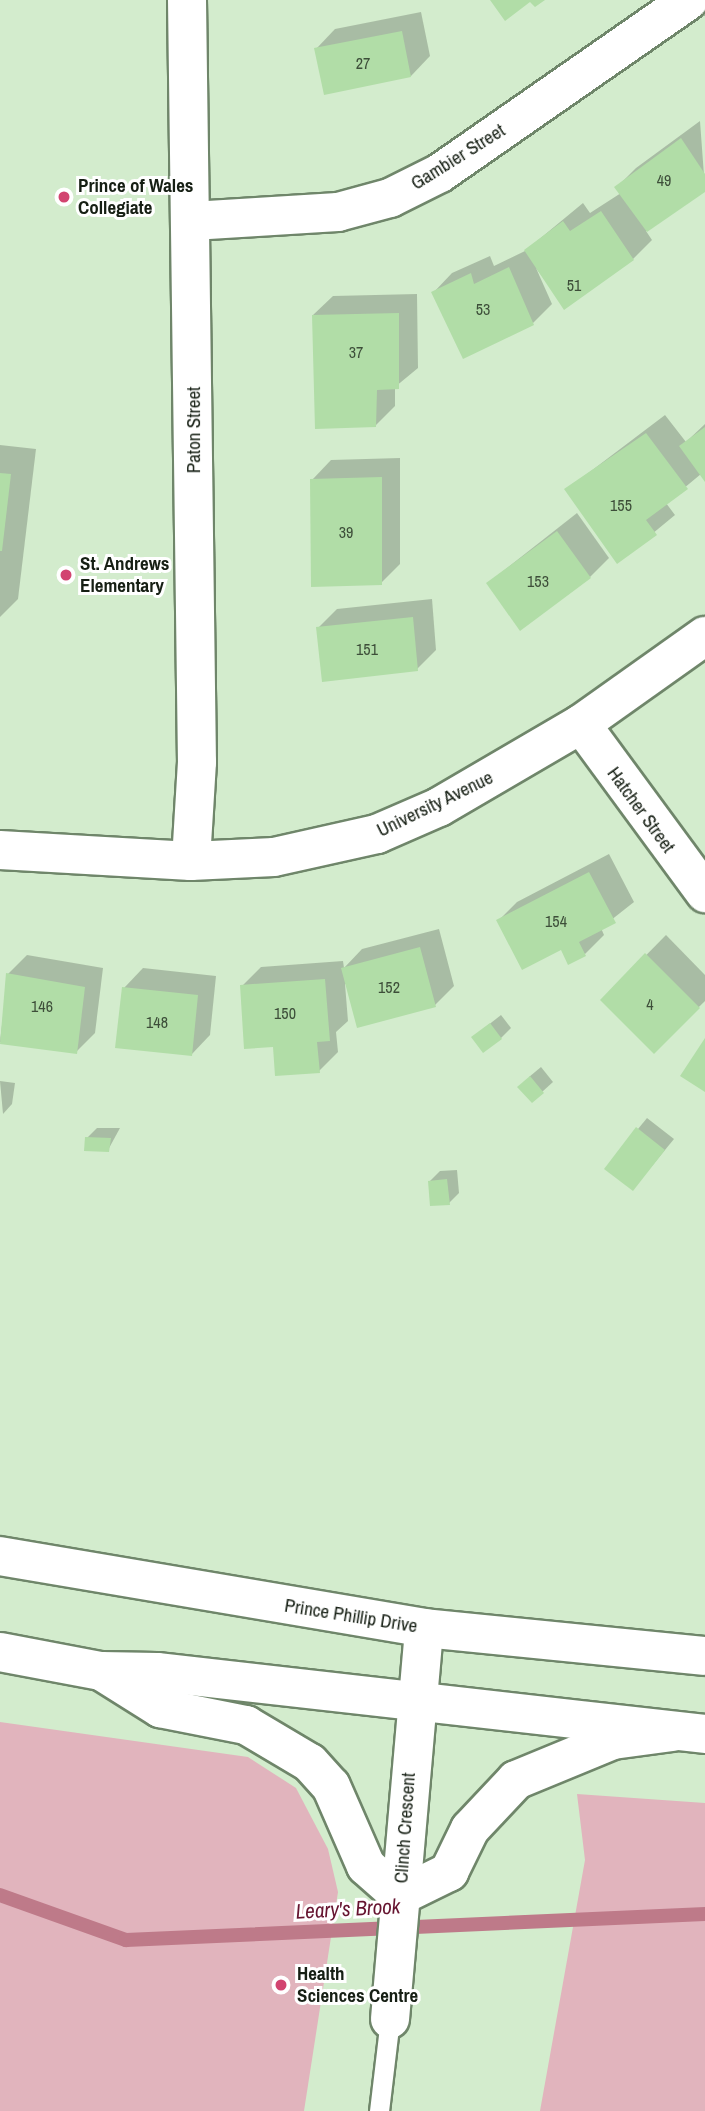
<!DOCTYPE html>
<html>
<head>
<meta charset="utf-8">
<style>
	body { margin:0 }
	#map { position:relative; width:705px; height:2111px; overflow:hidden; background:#d3eccd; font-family:"Archivo Narrow",sans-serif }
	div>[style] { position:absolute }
	.green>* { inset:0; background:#e1b4bd }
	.shadow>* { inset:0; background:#0003 }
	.stream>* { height:14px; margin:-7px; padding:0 7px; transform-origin:7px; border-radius:7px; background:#be7a89 }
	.building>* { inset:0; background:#b1dda7 }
	.roads { filter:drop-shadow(2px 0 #6f866a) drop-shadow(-2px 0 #6f866a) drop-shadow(0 2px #6f866a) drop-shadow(0 -2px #6f866a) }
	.service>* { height:19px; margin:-9.5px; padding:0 9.5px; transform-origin:9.5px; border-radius:9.5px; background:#fff }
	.minor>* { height:38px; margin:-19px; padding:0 19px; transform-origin:19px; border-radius:19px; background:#fff }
	.primary>* { height:38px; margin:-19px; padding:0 19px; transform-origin:19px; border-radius:19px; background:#fff }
	.dots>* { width:19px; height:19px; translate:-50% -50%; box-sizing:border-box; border:4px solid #fff; border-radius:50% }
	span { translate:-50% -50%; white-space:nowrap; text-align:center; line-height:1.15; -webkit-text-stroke:6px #fff; paint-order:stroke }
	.number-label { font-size:16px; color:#3d4e39 }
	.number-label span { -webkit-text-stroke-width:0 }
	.street-label { font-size:19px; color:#161f14 }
	.poi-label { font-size:19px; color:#161f14; font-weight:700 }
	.left { translate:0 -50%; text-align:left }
	.water-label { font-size:21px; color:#661430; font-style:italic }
</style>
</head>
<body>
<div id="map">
	<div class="green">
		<i style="clip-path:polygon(0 1722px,248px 1757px,296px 1788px,328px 1849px,338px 1892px,304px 2111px,0 2111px)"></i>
		<i style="clip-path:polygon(577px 1794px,705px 1803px,705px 2111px,540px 2111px,585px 1860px)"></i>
	</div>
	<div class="shadow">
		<i style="clip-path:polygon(421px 12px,430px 56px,411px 76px,316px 49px,335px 29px)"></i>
		<i style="clip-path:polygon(700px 121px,705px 189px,646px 231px,652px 240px,633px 259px,565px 307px,536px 268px,552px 304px,533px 323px,433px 293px,452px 273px,490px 256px,494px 266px,525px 251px,583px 203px,590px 213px,621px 193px,617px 187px,636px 168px)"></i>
		<i style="clip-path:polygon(417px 294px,418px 368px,395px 387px,395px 406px,376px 425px,313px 315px,333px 296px)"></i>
		<i style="clip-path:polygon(665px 415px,686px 442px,705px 424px,705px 479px,701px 474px,666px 503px,675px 515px,618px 562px,566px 490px)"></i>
		<i style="clip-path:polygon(0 445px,36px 449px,18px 599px,0 617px)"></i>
		<i style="clip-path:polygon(400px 458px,400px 564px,381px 583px,312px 480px,331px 460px)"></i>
		<i style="clip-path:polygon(577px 513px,609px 558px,590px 577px,488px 583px)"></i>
		<i style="clip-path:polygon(432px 599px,436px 650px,417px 669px,318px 628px,337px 609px)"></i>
		<i style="clip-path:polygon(609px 854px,634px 902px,601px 928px,604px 935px,585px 954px,498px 921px,517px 902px)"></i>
		<i style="clip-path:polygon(439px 929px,454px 986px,435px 1005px,345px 984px,348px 1021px,336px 1032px,338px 1052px,319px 1071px,275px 1046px,242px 986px,261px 967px,343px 961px,344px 968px,362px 949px)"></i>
		<i style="clip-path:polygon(666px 935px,705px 975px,705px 1001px,654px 1051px,602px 1000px)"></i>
		<i style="clip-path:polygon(27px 955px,103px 968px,95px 1033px,76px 1052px,0 1042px,8px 974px)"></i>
		<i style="clip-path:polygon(143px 968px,216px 976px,210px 1035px,191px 1055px,124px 988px)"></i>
		<i style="clip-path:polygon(501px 1015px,511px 1028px,501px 1038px,473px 1037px)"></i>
		<i style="clip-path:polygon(541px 1067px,553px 1082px,532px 1101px,529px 1077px)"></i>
		<i style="clip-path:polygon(0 1081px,15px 1083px,12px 1104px,3px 1114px)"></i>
		<i style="clip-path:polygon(647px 1118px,674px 1139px,633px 1189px,606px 1168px)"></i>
		<i style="clip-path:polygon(97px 1128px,120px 1128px,108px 1150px,87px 1138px)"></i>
		<i style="clip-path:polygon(457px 1170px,459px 1193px,449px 1203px,430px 1181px,440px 1171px)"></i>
	</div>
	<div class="stream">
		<i style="left:0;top:1895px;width:134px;rotate:19.7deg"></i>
		<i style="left:126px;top:1940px;width:580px;rotate:-2.57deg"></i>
	</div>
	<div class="building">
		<i style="clip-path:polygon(490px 0,545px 0,535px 7px,530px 2px,505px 21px)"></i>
		<i style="clip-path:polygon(402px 31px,411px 77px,324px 95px,314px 48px)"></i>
		<i style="clip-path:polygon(681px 138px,705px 174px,705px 192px,647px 232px,614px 187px)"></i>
		<i style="clip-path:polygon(601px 211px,634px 260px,564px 310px,524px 250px,563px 221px,570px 231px)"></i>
		<i style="clip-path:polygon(509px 267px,534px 325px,463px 359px,431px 292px,471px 273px,474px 284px)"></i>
		<i style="clip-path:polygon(399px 313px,399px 389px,377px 390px,376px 427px,315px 429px,312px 315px)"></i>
		<i style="clip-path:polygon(705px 427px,705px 482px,679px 446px)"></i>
		<i style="clip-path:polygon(646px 433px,688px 489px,646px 520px,657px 535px,617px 564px,564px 489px)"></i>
		<i style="clip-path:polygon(0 473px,11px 474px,2px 551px,0 551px)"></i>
		<i style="clip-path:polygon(382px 477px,382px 585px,311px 587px,310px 479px)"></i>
		<i style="clip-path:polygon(557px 531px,591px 578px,520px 631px,486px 583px)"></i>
		<i style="clip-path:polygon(413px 617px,418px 671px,322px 682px,316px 627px)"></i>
		<i style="clip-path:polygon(589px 872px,616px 923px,579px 942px,586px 956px,568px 965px,561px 950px,522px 970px,496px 920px)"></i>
		<i style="clip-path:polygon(420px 947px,436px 1007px,357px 1028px,341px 968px)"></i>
		<i style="clip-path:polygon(645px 953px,700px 1008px,654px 1054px,600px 1000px)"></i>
		<i style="clip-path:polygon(6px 973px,85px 987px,77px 1054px,0 1044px)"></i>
		<i style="clip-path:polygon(325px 979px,330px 1041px,317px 1042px,320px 1073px,275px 1076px,273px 1047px,244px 1049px,240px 985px)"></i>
		<i style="clip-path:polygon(122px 987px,198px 995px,192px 1056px,115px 1048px)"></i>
		<i style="clip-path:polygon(490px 1023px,502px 1039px,483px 1053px,471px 1037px)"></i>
		<i style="clip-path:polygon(705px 1038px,705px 1092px,680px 1076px)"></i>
		<i style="clip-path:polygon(530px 1076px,544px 1093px,532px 1103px,517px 1087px)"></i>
		<i style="clip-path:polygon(636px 1127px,665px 1150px,633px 1191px,604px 1169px)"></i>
		<i style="clip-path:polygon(85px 1137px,111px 1138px,109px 1152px,84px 1151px)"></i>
		<i style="clip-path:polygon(447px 1179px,450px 1205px,430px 1206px,428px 1181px)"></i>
	</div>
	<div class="roads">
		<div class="service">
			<i style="left:379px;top:2111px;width:93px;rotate:-83.2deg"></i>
		</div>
		<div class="minor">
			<i style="left:187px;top:0;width:762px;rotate:89.25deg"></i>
			<i style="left:197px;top:762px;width:99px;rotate:93.5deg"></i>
			<i style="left:192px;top:221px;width:146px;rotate:-3.5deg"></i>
			<i style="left:338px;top:212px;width:54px;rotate:-15.1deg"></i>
			<i style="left:390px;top:198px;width:56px;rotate:-26.6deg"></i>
			<i style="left:440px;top:173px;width:303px;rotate:-34.8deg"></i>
			<i style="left:581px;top:724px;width:210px;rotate:53.7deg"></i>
			<i style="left:0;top:850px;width:191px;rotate:3.3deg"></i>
			<i style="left:191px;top:861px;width:83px;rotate:-2.8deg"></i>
			<i style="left:274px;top:857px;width:106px;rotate:-12.6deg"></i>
			<i style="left:377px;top:834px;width:68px;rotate:-23.5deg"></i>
			<i style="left:439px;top:807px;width:164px;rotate:-30.3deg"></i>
			<i style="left:581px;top:724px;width:152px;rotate:-35.4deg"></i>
			<i style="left:390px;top:2019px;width:392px;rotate:-85deg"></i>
		</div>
		<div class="primary">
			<i style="left:0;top:1556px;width:430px;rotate:9.6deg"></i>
			<i style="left:424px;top:1628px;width:282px;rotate:5.7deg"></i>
			<i style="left:0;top:1652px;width:103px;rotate:10.7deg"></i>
			<i style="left:101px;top:1671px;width:56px;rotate:1deg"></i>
			<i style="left:157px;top:1672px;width:551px;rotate:6.45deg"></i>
			<i style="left:101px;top:1671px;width:70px;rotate:32.1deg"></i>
			<i style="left:160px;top:1708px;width:88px;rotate:11.2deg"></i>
			<i style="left:246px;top:1725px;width:74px;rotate:30.7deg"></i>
			<i style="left:310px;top:1763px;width:31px;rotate:48deg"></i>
			<i style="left:331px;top:1786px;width:87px;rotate:66.4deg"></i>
			<i style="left:366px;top:1866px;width:45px;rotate:41.4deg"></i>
			<i style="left:400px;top:1896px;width:55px;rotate:-26.1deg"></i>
			<i style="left:449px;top:1872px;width:48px;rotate:-64deg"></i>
			<i style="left:470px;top:1829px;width:67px;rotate:-46.8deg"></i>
			<i style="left:516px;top:1780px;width:105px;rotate:-22.4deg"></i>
			<i style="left:613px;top:1740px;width:60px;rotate:-7.7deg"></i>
		</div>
	</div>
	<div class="dots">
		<i style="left:64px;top:197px;background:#d24470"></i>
		<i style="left:66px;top:575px;background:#d24470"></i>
		<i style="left:281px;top:1985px;background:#d24470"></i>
	</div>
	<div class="number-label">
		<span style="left:363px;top:63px">27</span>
		<span style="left:664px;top:180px">49</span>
		<span style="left:574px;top:285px">51</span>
		<span style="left:483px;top:309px">53</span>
		<span style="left:356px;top:352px">37</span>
		<span style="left:621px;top:505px">155</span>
		<span style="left:346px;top:532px">39</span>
		<span style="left:538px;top:581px">153</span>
		<span style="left:367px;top:649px">151</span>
		<span style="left:556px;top:921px">154</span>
		<span style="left:389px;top:987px">152</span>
		<span style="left:650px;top:1004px">4</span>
		<span style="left:42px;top:1006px">146</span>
		<span style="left:285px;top:1013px">150</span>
		<span style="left:157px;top:1022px">148</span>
	</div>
	<div class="street-label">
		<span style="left:458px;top:157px;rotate:-32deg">Gambier Street</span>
		<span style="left:194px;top:430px;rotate:-90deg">Paton Street</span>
		<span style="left:435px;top:804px;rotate:-26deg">University Avenue</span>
		<span style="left:641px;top:810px;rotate:54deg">Hatcher Street</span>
		<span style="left:351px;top:1616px;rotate:9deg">Prince Phillip Drive</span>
		<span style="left:405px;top:1828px;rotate:-86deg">Clinch Crescent</span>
	</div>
	<div class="poi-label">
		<span class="left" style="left:78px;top:197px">Prince of Wales<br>Collegiate</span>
		<span class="left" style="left:80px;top:575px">St. Andrews<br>Elementary</span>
		<span class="left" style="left:297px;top:1985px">Health<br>Sciences Centre</span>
	</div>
	<div class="water-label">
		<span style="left:348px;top:1909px;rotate:-3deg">Leary's Brook</span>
	</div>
</div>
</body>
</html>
